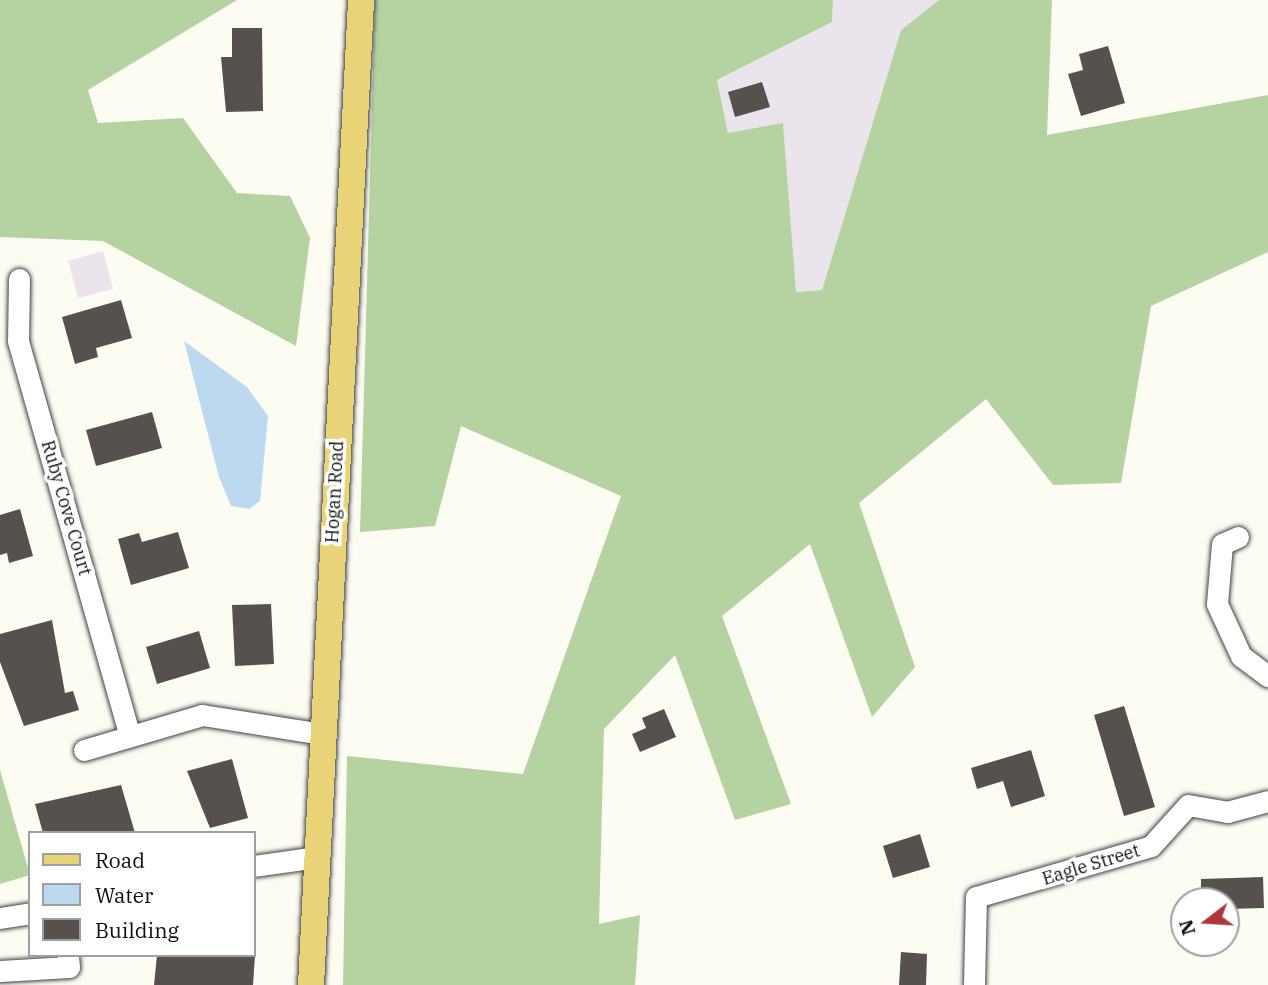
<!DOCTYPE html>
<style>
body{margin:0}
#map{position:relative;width:1268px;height:985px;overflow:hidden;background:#fdfcf2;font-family:"IBM Plex Serif",serif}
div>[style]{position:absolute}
.industrial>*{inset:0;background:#ece4ec}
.forest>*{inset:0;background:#b4d3a0}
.water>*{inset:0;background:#bcd9ef}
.building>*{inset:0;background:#56514c}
.roads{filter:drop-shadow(0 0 2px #424242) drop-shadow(0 0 2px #424242)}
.minor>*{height:21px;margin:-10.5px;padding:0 10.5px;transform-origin:10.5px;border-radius:10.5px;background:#fff}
.major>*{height:26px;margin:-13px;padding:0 13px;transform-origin:13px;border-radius:13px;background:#e8d377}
span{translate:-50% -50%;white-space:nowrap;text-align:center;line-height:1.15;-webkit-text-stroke:7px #fff;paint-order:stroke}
.street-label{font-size:18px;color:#0f0f0f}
.legend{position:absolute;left:28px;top:831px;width:228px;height:126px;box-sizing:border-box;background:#fff;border:2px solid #9f9f9f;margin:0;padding:9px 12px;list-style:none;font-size:21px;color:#0f0f0f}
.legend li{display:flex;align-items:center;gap:14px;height:35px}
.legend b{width:35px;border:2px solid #9f9f9f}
.north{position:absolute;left:1170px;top:887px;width:70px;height:70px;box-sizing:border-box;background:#fff;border:2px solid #9f9f9f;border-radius:50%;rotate:253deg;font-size:19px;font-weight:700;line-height:28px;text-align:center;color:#0f0f0f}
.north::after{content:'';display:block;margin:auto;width:24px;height:32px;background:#ae3837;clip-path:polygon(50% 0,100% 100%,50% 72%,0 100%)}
</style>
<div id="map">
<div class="industrial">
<div style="clip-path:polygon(833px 0,939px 0,901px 30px,822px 290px,795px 292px,783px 124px,728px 133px,717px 80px,832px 22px)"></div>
<div style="clip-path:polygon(103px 251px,113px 289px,78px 298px,68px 261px)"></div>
</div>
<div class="forest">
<div style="clip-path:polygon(0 0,237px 0,88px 90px,98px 123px,183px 118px,237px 193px,290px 196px,310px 238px,296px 346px,103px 241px,0 237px)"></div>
<div style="clip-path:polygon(375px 0,833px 0,832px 22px,717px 80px,728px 133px,783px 123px,796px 292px,822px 290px,901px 30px,939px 0,1052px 0,1047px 135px,1268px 95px,1268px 252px,1151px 306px,1121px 483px,1053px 485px,986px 399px,859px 503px,915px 667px,872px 717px,810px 544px,722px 616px,791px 804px,735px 820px,675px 655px,604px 729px,599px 924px,640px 915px,635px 985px,343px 985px,347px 756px,523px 774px,621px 496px,461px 426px,435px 526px,360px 532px)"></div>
<div style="clip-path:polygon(0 770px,30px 875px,0 884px)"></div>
</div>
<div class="water">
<div style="clip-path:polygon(184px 341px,247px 387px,268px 416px,260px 501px,249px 509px,231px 506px,219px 477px)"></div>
</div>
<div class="building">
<div style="clip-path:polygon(232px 28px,262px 28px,263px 111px,226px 112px,221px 57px,232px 57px)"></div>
<div style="clip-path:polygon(1108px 46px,1125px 103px,1081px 116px,1068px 74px,1083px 70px,1079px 54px)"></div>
<div style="clip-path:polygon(762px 82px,770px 107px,735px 117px,728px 92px)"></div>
<div style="clip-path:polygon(121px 300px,132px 338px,96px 348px,98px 357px,75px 364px,62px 317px)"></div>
<div style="clip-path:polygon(152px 412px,162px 448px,96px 466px,86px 430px)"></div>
<div style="clip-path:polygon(20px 509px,33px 556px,9px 563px,7px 553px,0 555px,0 515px)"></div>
<div style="clip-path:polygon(178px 532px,189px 568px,131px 585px,118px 539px,139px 533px,142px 542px)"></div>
<div style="clip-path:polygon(271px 604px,274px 664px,235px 666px,232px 605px)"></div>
<div style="clip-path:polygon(52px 620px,65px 693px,73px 691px,79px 710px,24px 726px,0 662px,0 634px)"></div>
<div style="clip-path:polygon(199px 631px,210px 668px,157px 684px,146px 647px)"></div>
<div style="clip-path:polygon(1124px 706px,1155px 807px,1124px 816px,1094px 715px)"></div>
<div style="clip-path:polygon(664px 709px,676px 737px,640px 752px,632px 734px,646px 728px,642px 718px)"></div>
<div style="clip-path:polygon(1031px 750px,1045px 796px,1011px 807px,1003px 781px,977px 789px,971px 768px)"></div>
<div style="clip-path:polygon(232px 759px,248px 818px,210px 828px,187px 771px)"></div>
<div style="clip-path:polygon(121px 785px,135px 833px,43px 833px,35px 804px)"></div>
<div style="clip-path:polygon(920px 834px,930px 867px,893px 878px,883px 846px)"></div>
<div style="clip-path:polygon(1263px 877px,1264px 908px,1226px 909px,1226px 901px,1201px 901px,1201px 879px)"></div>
<div style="clip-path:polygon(901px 952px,927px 954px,926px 985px,899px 985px)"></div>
<div style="clip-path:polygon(157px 955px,255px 955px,253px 985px,154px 985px)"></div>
</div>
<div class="roads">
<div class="minor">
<div style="left:19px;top:279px;width:62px;rotate:90.9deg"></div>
<div style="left:18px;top:341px;width:411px;rotate:74.2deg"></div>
<div style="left:1238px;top:537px;width:17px;rotate:156deg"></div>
<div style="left:1222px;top:544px;width:60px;rotate:94.8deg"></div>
<div style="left:1217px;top:604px;width:57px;rotate:65.2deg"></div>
<div style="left:1241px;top:656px;width:34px;rotate:37deg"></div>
<div style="left:84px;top:750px;width:123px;rotate:-16.5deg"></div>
<div style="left:202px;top:715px;width:121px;rotate:9deg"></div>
<div style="left:254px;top:866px;width:64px;rotate:-8.1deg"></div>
<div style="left:0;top:918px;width:30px;rotate:-9deg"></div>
<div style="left:0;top:971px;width:69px;rotate:-3.3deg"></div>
<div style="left:69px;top:967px;width:12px;rotate:-95deg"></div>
<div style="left:974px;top:985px;width:88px;rotate:-88.7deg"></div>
<div style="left:976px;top:897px;width:182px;rotate:-16.2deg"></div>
<div style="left:1151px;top:846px;width:55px;rotate:-47.9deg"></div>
<div style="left:1188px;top:805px;width:40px;rotate:10deg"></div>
<div style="left:1227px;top:812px;width:42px;rotate:-15deg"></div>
</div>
<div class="major">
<div style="left:311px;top:985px;width:986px;rotate:-87.09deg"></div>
</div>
</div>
<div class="street-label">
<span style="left:335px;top:492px;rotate:-87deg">Hogan Road</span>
<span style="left:66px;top:508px;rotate:74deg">Ruby Cove Court</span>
<span style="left:1091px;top:865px;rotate:-17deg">Eagle Street</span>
</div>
<ul class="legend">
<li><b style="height:9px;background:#e8d377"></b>Road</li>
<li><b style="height:19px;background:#bcd9ef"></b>Water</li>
<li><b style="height:19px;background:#56514c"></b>Building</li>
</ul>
<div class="north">N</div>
</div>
